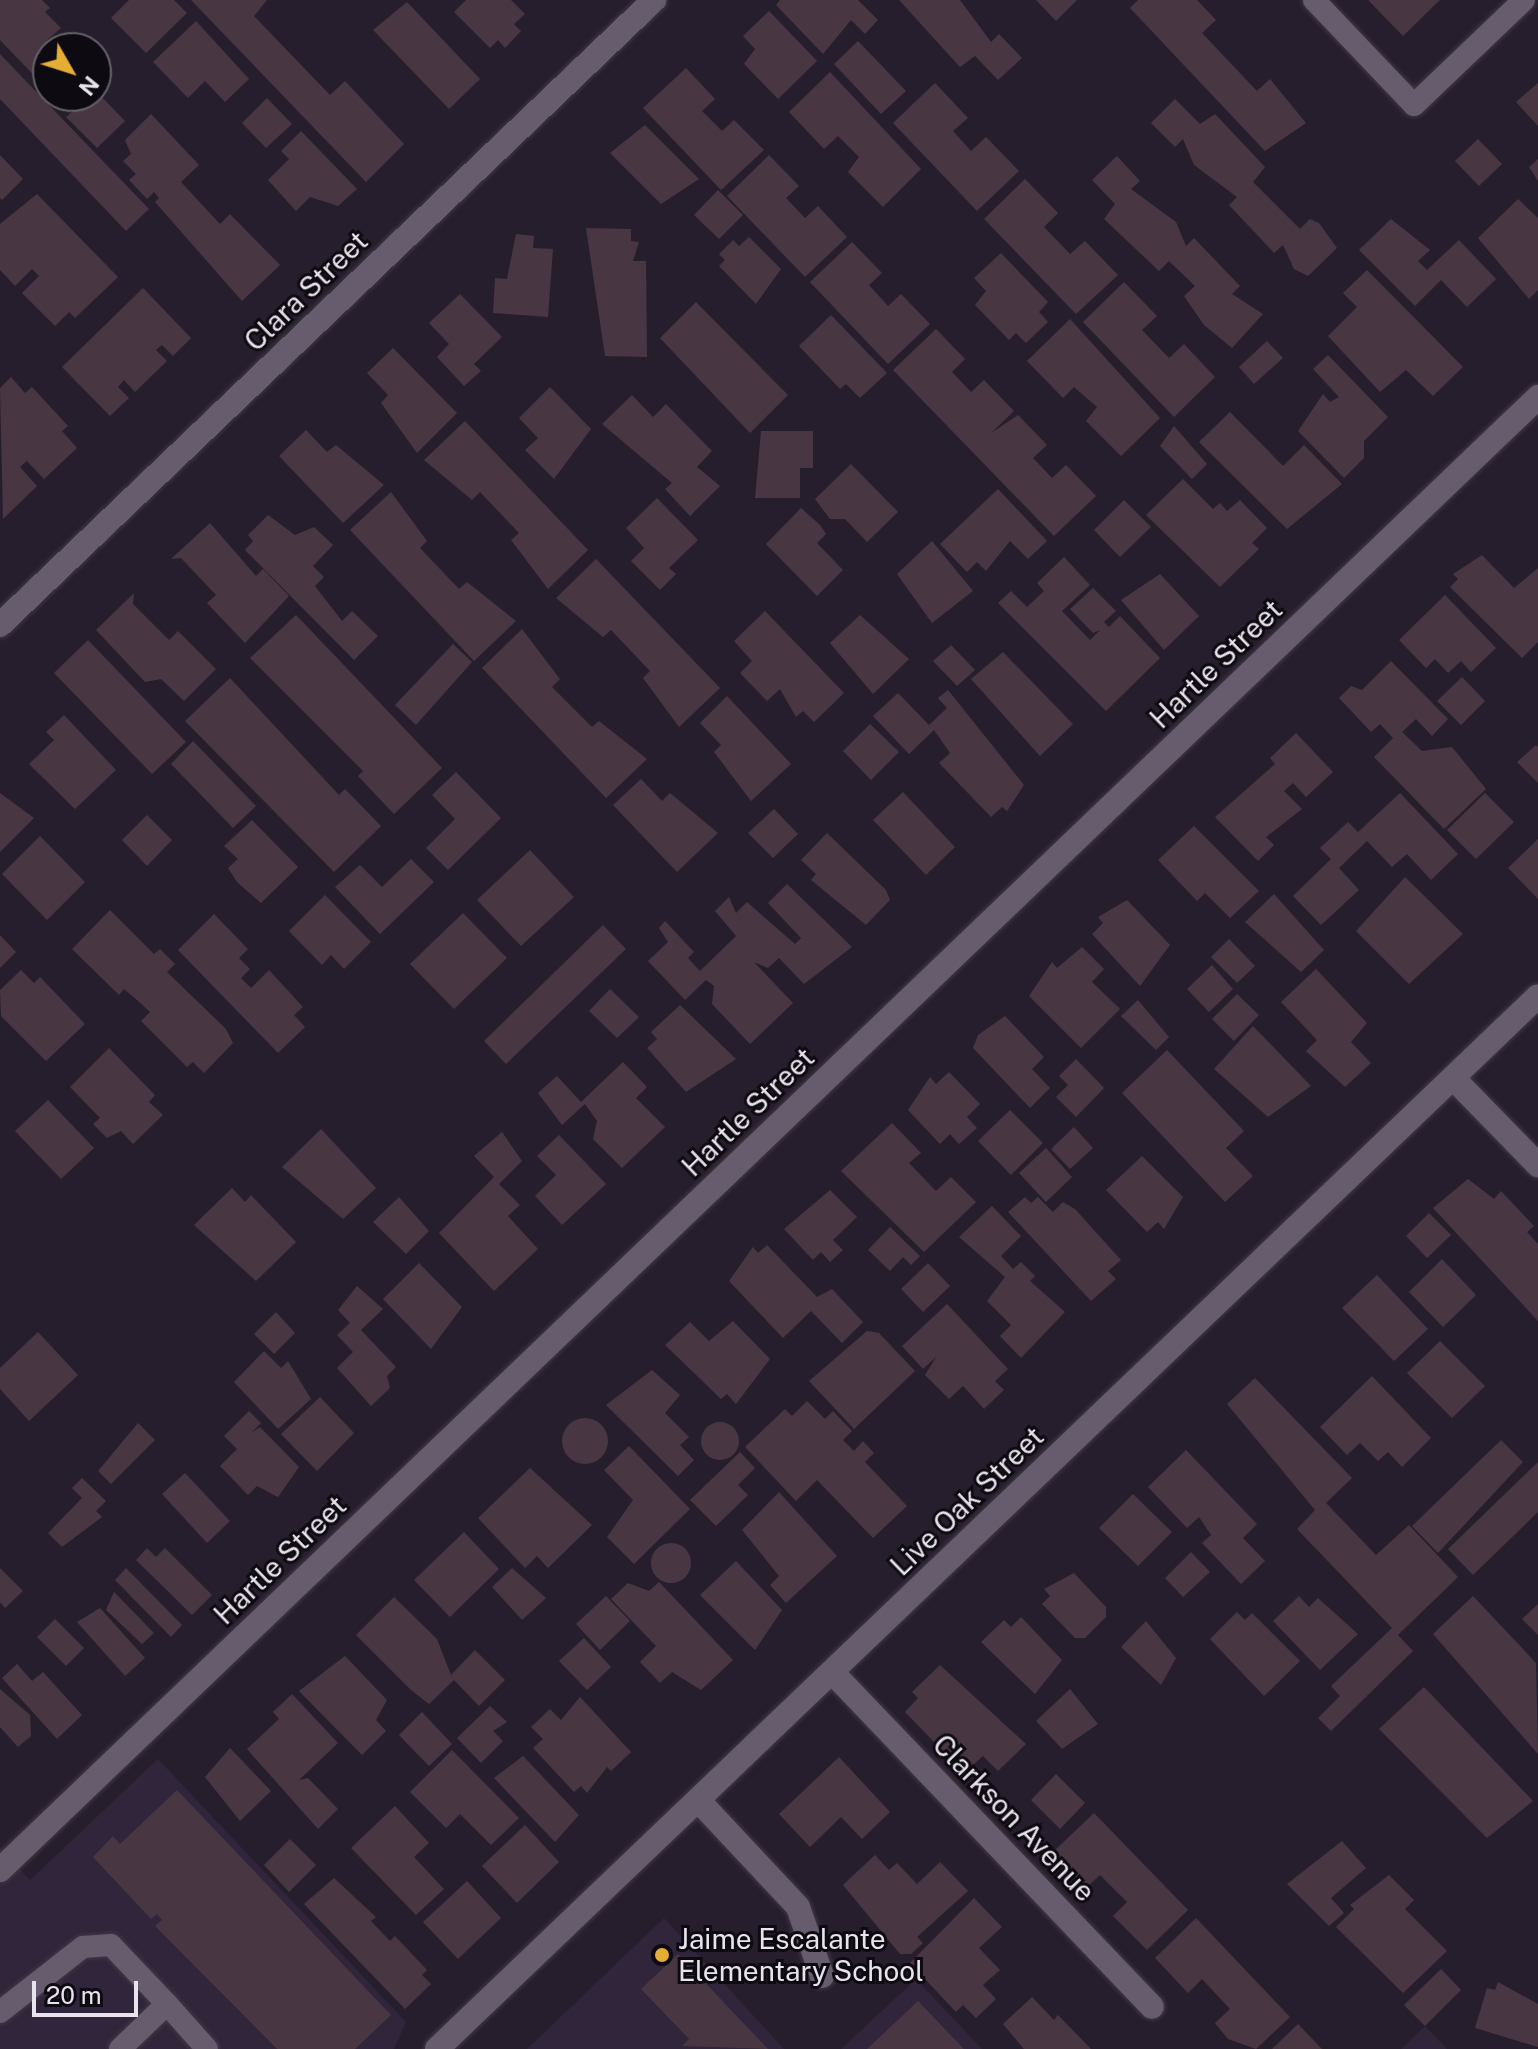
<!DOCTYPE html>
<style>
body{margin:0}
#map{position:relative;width:1538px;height:2049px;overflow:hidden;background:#271e2d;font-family:"Public Sans",sans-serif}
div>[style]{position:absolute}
.built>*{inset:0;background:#30253a}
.building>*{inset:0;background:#483743}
.round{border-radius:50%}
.roads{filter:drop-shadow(0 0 2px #403845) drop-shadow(0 0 2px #403845)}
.service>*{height:22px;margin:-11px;padding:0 11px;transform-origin:11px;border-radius:11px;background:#665c6e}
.minor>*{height:24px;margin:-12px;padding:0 12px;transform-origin:12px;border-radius:12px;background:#665c6e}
.tertiary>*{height:24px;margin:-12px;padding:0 12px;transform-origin:12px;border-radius:12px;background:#665c6e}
.dots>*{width:22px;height:22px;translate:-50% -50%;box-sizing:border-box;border:4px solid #0e0a11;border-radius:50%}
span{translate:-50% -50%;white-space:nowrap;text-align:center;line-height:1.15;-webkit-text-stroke:6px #0e0a11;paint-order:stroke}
.street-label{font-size:28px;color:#e8e3ed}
.poi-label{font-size:28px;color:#e8e3ed}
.left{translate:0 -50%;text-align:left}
.north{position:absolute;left:32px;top:32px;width:80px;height:80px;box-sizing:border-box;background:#0e0a11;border:2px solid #656169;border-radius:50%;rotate:129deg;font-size:22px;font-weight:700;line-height:32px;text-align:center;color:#e8e3ed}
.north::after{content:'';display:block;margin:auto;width:28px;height:36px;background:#e4ae35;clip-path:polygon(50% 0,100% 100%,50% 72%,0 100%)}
.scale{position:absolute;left:32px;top:1981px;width:106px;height:36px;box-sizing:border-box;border:4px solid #e8e3ed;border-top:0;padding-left:10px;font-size:24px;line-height:28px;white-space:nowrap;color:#e8e3ed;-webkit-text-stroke:6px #0e0a11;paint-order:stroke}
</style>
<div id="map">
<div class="built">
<div style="clip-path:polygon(158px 1759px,406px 2022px,394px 2049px,0 2049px,0 1848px,30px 1880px)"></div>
<div style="clip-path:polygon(664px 1918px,784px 2049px,527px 2049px)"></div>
<div style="clip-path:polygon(916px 1979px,982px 2049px,841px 2049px)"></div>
<div style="clip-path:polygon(1425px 2026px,1447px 2049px,1401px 2049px)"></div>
</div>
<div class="building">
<div style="clip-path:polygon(0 0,42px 0,50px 8px,45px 12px,61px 28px,46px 41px,53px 48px,48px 90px,0 40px)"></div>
<div style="clip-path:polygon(129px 0,174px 0,187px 13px,146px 53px,111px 18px)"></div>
<div style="clip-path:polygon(191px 0,267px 0,254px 16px,330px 95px,345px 81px,404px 144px,366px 182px)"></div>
<div style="clip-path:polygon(466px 0,511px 0,525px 14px,514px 24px,521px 31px,505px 48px,498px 40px,490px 48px,454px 12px)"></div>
<div style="clip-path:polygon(780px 0,858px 0,878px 20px,865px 34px,851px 20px,823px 54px,776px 5px)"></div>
<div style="clip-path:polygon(899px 0,960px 0,991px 42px,999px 34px,1022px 58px,998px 80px,975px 56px,960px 67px)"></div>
<div style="clip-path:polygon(1036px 0,1077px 0,1056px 21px)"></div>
<div style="clip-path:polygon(1138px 0,1197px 0,1216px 20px,1202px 33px,1257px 91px,1270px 79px,1306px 123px,1265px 151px,1130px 8px)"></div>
<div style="clip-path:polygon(1368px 0,1440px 0,1403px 36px)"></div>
<div style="clip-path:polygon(407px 2px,480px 79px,449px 109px,373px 30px)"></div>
<div style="clip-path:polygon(769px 11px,817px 61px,778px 99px,744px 64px,755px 49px,743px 36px)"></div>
<div style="clip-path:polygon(196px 21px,249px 79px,225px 102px,205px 81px,188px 98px,153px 62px)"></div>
<div style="clip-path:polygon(858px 41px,906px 91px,881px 114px,834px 64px)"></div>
<div style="clip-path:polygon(0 54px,149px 209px,126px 231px,0 99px)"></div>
<div style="clip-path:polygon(686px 68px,715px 99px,702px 111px,722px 131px,734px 120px,764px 150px,721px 190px,643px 108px)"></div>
<div style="clip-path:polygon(830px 72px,921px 169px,883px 207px,848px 172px,859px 157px,838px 136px,824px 149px,789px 112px)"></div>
<div style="clip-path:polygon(935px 83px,968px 118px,953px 131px,971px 151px,986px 137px,1019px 171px,977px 211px,893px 123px)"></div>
<div style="clip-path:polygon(1538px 83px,1538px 126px,1516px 102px)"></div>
<div style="clip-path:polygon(96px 91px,125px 121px,97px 148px,66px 117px)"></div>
<div style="clip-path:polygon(54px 96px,78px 96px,65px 108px)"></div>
<div style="clip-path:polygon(267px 98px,292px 124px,266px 148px,242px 123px)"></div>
<div style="clip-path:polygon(1175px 99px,1200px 124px,1215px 114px,1265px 167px,1253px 182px,1300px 229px,1310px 219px,1319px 223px,1337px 248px,1308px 276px,1294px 269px,1283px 245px,1274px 253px,1229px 205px,1237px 197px,1194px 165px,1183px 139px,1175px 147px,1151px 123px)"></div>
<div style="clip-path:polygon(151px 114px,199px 165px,181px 182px,220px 224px,230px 214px,280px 265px,242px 301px,155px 202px,159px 198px,154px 192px,147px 199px,129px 180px,136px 174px,123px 161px,131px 154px,125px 140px)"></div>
<div style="clip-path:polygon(645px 125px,699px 179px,661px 204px,610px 153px)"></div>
<div style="clip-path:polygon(301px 131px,357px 189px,338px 206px,310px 197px,296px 211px,268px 180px,289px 159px,281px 151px)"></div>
<div style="clip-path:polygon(1478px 139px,1502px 164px,1479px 186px,1455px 161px)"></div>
<div style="clip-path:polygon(0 155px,23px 179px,2px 200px,0 198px)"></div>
<div style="clip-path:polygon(769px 155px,799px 186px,786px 198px,805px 218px,818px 206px,847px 237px,805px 277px,727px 196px)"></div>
<div style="clip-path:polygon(1117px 156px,1140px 181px,1131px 189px,1176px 222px,1186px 246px,1194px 238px,1240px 286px,1232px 294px,1263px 314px,1232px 348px,1204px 325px,1184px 296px,1195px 286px,1169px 261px,1159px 271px,1104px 219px,1115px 204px,1092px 180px)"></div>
<div style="clip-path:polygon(1538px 159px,1538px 181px,1529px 167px)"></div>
<div style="clip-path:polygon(1025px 179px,1058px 213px,1044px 227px,1070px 254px,1085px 241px,1118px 275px,1076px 314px,984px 219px)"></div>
<div style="clip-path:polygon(718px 190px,743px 215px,719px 239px,694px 215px)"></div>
<div style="clip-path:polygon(37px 194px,118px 277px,75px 318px,69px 312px,55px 326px,22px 293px,39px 276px,32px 269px,15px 286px,0 270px,0 224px)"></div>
<div style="clip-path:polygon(1518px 199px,1538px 218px,1538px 290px,1529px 299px,1478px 238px)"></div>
<div style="clip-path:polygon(1391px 219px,1430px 250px,1418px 261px,1427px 270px,1459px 240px,1496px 279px,1467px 307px,1441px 280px,1415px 306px,1359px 250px)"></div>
<div style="clip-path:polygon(586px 228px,631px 229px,631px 241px,639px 242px,633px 261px,646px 261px,647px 357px,605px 356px)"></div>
<div style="clip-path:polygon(516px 234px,534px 236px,533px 248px,553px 249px,548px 317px,493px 313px,495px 278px,507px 279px)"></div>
<div style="clip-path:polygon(749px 237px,781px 269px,756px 304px,719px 266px,725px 260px,719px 254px,733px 240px,739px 246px)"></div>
<div style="clip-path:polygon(852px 242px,882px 273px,869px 285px,888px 306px,901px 294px,930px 324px,888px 364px,810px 282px)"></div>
<div style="clip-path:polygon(1001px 253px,1048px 302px,1039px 312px,1048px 322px,1026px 343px,1016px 333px,1009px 340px,975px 305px,986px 291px,974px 278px)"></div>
<div style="clip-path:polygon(1367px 270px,1463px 367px,1433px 396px,1406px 370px,1380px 392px,1328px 336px,1357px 307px,1343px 293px)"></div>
<div style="clip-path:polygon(1124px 282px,1157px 316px,1142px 330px,1169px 358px,1184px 344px,1215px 377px,1174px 417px,1083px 322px)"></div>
<div style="clip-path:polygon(143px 288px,191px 338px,173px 356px,162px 345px,156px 350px,167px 361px,135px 392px,124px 380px,118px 387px,129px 398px,110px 416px,62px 367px)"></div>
<div style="clip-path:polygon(460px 294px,502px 337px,474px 364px,481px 371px,464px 386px,437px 357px,449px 344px,429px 323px)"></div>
<div style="clip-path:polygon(696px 302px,788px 395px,750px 433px,660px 338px)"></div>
<div style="clip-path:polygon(831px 315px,887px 373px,860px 398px,846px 384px,840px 389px,799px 346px)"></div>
<div style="clip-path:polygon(1070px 319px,1160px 418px,1121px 456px,1086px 421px,1097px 407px,1074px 387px,1063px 398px,1027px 361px)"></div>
<div style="clip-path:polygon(936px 329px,965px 359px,952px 372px,971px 392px,984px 380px,1014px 411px,991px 433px,1018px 415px,1047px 445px,1033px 458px,1052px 478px,1066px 465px,1096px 496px,1054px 536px,893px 370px)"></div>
<div style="clip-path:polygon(1267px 341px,1283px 358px,1254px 384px,1239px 367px)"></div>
<div style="clip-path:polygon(393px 348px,457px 413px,417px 453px,381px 403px,388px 395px,367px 373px)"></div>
<div style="clip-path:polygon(1328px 355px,1388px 417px,1364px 441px,1364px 458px,1344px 478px,1298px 431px,1323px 394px,1330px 402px,1339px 397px,1313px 369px)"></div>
<div style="clip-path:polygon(11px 377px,25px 393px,32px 387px,68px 426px,62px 431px,77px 448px,44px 479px,27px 461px,20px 467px,37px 486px,3px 519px,0 388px)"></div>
<div style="clip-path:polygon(550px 387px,591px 429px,554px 479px,525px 450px,538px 438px,519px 418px)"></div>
<div style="clip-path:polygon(632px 395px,653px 417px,666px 404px,712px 451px,697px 467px,720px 486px,690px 516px,665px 489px,672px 483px,602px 424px)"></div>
<div style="clip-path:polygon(1230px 412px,1283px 466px,1304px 445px,1342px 484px,1287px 529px,1199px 442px)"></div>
<div style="clip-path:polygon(465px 421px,588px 550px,548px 589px,511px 540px,519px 533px,480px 492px,472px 500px,424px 460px)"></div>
<div style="clip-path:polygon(1174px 426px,1207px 464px,1192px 479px,1160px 446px)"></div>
<div style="clip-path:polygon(306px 430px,327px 452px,336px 445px,384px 485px,343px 523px,279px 456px)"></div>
<div style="clip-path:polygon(761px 431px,813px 431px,813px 468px,800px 468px,800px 498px,755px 498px)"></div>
<div style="clip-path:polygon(851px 464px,898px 512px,867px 542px,845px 519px,830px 519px,815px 499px)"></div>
<div style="clip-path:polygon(1183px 479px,1213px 509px,1220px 503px,1227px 511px,1240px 500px,1267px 528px,1252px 543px,1259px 549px,1220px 587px,1146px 515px)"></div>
<div style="clip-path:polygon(998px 489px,1047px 541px,1028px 559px,1010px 541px,986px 571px,977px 562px,967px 572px,940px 544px)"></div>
<div style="clip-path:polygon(391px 492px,427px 541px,420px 548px,459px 589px,467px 582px,516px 621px,474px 661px,350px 530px)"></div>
<div style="clip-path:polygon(657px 498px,698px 540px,669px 568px,676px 574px,660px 590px,631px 561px,644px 548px,626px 528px)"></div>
<div style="clip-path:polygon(1124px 500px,1151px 527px,1120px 557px,1094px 530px)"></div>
<div style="clip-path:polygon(801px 508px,820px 525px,826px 534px,817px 543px,843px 570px,817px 596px,766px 544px)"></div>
<div style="clip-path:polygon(268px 515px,295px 535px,314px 527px,333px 545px,313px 566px,324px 577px,315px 586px,342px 621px,352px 611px,378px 636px,354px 660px,245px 550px,253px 541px,248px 535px)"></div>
<div style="clip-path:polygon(210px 523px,256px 576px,263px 569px,289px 596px,245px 643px,207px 603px,216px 595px,181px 558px,171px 559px)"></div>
<div style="clip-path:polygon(932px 541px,973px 591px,932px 623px,897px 574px)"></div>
<div style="clip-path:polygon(1482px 555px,1514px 588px,1538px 568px,1538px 642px,1522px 658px,1450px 587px,1458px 579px,1453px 574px)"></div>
<div style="clip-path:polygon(1064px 557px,1090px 585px,1062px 611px,1090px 640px,1100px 630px,1093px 633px,1070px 609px,1093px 588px,1116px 611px,1104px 622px,1109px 627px,1120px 616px,1160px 658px,1106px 711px,998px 603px,1011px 591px,1027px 607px,1044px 591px,1037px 583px)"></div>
<div style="clip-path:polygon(596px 559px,720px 688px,679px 727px,643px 678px,650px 671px,611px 630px,603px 637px,556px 598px)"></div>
<div style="clip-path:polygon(1160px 574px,1199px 616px,1164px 650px,1121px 600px)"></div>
<div style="clip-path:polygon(134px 593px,133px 604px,169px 640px,178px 631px,216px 669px,184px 701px,161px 679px,145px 682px,96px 630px)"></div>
<div style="clip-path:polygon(1445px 595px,1496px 648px,1471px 672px,1461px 661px,1448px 673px,1435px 659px,1426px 668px,1399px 640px)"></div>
<div style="clip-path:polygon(765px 611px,844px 693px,814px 722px,803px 711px,796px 717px,780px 689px,767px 701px,740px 673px,752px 661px,734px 641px)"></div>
<div style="clip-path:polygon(296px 615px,442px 768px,394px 814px,358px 776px,363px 771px,250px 658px)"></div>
<div style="clip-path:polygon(860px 615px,909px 659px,873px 694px,830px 643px)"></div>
<div style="clip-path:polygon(522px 629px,560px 679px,552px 687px,592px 727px,599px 721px,647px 759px,606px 798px,482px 668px)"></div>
<div style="clip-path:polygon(88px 640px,186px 742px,152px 774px,54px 673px)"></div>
<div style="clip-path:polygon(453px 644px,472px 662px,416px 725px,395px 705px)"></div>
<div style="clip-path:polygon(951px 645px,975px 670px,957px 686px,933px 661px)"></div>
<div style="clip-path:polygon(1003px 652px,1073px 724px,1040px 756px,971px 679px)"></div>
<div style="clip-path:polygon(1391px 661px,1448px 719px,1432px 736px,1416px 719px,1402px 732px,1422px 751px,1452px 747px,1486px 789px,1444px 829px,1374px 757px,1393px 738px,1380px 724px,1371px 732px,1339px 698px,1351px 686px,1362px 690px)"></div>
<div style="clip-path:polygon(1462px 677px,1485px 701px,1461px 725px,1437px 701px)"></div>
<div style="clip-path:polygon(230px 678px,339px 795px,345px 789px,381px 826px,334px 872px,185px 721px)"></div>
<div style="clip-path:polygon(948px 690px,1024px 785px,1007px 811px,1002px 807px,991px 817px,939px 763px,950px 753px,934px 730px,909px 754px,873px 716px,898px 693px,929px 725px,947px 708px,938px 698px)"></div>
<div style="clip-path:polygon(727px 696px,791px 764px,751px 801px,714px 752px,721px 745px,700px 723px)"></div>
<div style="clip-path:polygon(64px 715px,116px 770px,75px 809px,29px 764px,54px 740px,46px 732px)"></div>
<div style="clip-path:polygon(870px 724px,899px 752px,871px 780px,843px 751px)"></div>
<div style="clip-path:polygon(1296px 733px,1333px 772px,1306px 797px,1293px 783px,1284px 791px,1302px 809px,1266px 837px,1274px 845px,1258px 861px,1215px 817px,1275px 764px,1270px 758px)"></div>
<div style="clip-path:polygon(193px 741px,256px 806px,233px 828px,171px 764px)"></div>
<div style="clip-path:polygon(1536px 745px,1538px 747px,1538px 783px,1517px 762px)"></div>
<div style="clip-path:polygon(456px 772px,501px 818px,448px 870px,426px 848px,455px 819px,432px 795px)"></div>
<div style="clip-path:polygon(641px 779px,662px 801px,670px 793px,718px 833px,677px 872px,613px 805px)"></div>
<div style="clip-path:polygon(903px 792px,955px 847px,926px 875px,873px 820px)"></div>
<div style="clip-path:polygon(0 793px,34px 818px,0 852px)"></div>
<div style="clip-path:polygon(1400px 793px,1458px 854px,1431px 880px,1407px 854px,1392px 867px,1367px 841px,1339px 868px,1359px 890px,1321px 925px,1293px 896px,1331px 859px,1320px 848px,1348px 822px,1358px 832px)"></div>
<div style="clip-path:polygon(1485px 793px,1514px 822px,1476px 859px,1447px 830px)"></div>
<div style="clip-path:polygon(774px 809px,798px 834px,773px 858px,748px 833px)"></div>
<div style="clip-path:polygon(147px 815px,172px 840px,147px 866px,122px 840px)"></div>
<div style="clip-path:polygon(252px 820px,298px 867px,261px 903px,237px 882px,228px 868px,238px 859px,224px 846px)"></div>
<div style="clip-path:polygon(1194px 826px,1259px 891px,1230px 918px,1205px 893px,1197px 901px,1158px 860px)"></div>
<div style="clip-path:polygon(827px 833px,886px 890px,890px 900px,866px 925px,811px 880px,816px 874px,801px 860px)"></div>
<div style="clip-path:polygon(40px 836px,85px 882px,47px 920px,2px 874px)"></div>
<div style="clip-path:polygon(1538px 839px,1538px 899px,1508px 868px)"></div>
<div style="clip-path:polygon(530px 850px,574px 897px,521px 946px,477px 900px)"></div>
<div style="clip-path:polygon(411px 859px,434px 882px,380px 934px,335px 887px,360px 865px,382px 887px)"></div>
<div style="clip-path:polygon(1405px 877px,1463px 934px,1409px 984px,1356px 931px)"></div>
<div style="clip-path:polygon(787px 884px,852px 947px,804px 984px,779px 958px,768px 968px,754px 962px,793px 1003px,750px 1044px,712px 1004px,714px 986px,706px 980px,685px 1000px,648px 961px,668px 942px,659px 928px,665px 921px,694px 952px,688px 958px,700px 971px,736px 936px,715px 911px,729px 897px,736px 913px,747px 902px,795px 944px,801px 938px,768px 903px)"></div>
<div style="clip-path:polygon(1274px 894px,1324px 950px,1301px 972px,1245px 922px)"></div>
<div style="clip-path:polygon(325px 895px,371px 942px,344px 969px,331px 955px,322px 965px,289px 931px)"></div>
<div style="clip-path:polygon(1127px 900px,1170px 945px,1140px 986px,1092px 934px,1103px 923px,1098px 917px)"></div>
<div style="clip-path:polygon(110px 910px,154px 954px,160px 949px,175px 964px,167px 972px,226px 1029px,233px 1043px,204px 1073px,193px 1062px,187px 1067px,141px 1021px,150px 1012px,137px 1000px,124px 989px,119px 995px,72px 949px)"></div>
<div style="clip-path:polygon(463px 913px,507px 958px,454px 1009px,410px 964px)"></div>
<div style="clip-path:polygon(214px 914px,248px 949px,239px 958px,250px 969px,241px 978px,251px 988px,269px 970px,303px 1007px,294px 1015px,305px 1027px,278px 1053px,178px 950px)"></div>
<div style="clip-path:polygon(603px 925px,626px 949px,506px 1064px,484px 1041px)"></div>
<div style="clip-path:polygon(0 935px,16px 952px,0 968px)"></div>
<div style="clip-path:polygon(1229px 939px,1255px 966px,1237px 983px,1211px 957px)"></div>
<div style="clip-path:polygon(1082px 947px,1104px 969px,1092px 982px,1120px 1009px,1081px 1048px,1029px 996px,1052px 962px,1057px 968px)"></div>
<div style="clip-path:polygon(1212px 965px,1233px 989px,1209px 1012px,1187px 989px)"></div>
<div style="clip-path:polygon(1316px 969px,1367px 1023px,1351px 1042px,1371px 1063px,1345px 1087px,1306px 1051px,1317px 1040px,1281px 1002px)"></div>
<div style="clip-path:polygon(21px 970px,34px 983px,40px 977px,85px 1024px,46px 1061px,1px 1016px,0 990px)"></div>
<div style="clip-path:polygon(610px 989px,639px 1017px,617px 1038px,589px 1011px)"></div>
<div style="clip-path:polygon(1237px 994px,1259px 1015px,1234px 1041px,1212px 1019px)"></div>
<div style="clip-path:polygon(1138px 1000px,1169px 1037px,1156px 1050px,1121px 1016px)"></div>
<div style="clip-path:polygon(680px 1005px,736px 1059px,686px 1092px,647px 1048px,657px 1039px,651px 1032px)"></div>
<div style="clip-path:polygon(1005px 1016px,1044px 1057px,1032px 1069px,1050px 1088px,1030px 1108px,973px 1048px,978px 1035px)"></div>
<div style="clip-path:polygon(1253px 1026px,1311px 1086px,1268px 1117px,1214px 1069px)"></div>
<div style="clip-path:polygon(109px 1048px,155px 1095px,149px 1102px,163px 1115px,133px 1144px,121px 1131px,107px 1138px,93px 1124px,100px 1118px,70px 1087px)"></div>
<div style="clip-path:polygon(1167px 1050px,1244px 1131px,1226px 1148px,1253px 1176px,1225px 1202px,1122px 1093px)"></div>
<div style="clip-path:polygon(1076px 1059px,1104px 1088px,1076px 1117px,1056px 1097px,1068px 1085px,1059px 1076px)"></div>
<div style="clip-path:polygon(623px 1062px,647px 1087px,636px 1098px,665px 1127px,622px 1168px,593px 1139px,597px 1121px,585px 1104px,562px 1125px,538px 1093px,557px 1076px,581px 1102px)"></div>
<div style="clip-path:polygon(949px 1072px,980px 1104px,967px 1117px,977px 1128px,959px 1144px,950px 1134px,940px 1144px,908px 1110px,930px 1077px,936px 1084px)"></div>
<div style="clip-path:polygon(48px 1100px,94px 1148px,61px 1179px,15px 1131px)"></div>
<div style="clip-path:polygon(1010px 1110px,1043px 1143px,1011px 1175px,978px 1141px)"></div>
<div style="clip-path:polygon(892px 1123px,921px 1153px,909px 1163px,936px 1191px,951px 1177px,976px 1202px,924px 1252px,841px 1171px)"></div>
<div style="clip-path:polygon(1074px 1127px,1093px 1148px,1070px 1169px,1051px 1149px)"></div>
<div style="clip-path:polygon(321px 1129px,376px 1188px,343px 1219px,282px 1167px)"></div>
<div style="clip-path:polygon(502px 1132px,522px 1161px,499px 1184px,520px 1205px,508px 1216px,538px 1249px,494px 1291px,439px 1233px,494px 1177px,474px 1156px)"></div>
<div style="clip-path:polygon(559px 1135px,606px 1184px,562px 1225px,535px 1196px,556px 1175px,537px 1156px)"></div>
<div style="clip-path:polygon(1046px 1148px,1072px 1177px,1046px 1202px,1019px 1173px)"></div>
<div style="clip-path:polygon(1142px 1156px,1183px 1197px,1164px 1229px,1158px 1222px,1147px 1232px,1106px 1190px)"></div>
<div style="clip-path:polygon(1468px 1179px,1494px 1199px,1501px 1191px,1534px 1226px,1527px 1232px,1538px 1244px,1538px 1321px,1433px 1208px)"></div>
<div style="clip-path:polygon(232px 1188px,245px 1202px,251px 1195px,296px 1242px,256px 1281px,194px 1225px)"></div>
<div style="clip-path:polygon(830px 1190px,857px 1217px,833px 1240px,843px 1250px,830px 1262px,821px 1252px,813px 1260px,784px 1229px)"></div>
<div style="clip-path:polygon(399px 1197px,429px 1231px,406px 1254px,373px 1222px)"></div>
<div style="clip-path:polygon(1025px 1197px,1031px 1203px,1038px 1197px,1053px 1212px,1063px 1202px,1075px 1209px,1121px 1260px,1108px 1271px,1116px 1279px,1091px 1301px,1008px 1212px)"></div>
<div style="clip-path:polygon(992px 1206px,1021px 1236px,1001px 1256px,1013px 1269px,1021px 1262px,1035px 1276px,1030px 1281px,1065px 1312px,1021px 1358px,1000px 1336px,1011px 1325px,987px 1301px,1005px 1277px,959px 1237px)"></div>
<div style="clip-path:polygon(1429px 1213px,1451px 1235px,1427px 1258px,1406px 1236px)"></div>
<div style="clip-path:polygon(890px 1227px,920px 1256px,911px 1265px,903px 1257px,890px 1271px,868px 1250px)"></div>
<div style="clip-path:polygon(767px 1245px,817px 1297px,832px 1289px,863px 1322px,842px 1343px,811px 1311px,783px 1338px,729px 1281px,753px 1247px,758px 1253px)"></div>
<div style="clip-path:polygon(1442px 1259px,1476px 1295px,1443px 1327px,1409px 1292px)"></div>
<div style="clip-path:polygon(419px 1263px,462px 1307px,431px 1349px,383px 1299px)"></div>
<div style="clip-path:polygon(928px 1263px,950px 1286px,923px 1312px,901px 1289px)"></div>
<div style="clip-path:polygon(1377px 1275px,1428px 1329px,1394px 1361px,1342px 1308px)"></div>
<div style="clip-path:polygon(357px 1286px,383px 1309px,361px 1330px,396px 1367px,387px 1376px,390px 1388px,371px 1406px,337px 1368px,353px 1352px,337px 1335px,350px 1323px,338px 1310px)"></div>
<div style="clip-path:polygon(947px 1304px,1008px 1369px,995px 1381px,1004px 1390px,984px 1409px,963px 1386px,949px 1399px,925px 1375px,936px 1357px,923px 1369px,902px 1346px)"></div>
<div style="clip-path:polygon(276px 1312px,295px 1333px,274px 1354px,254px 1334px)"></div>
<div style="clip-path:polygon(733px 1321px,770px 1359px,736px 1404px,727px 1394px,721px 1399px,665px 1345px,690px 1322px,709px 1341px)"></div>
<div style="clip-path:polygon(867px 1331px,879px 1333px,915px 1371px,854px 1429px,809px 1381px)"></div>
<div style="clip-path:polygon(38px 1332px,78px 1375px,29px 1421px,0 1389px,0 1368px)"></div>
<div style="clip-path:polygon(1440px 1341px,1485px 1386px,1452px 1418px,1407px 1373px)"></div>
<div style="clip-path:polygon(264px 1351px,281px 1368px,288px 1361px,311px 1399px,278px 1429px,234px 1382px)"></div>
<div style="clip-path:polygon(652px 1370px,680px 1395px,665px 1413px,689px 1437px,680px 1445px,694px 1460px,678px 1476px,606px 1405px)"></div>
<div style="clip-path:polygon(1372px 1376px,1431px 1438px,1402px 1467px,1388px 1452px,1378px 1461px,1360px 1443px,1347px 1455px,1320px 1427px)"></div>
<div style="clip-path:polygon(1255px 1378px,1352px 1478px,1326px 1503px,1376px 1555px,1409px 1525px,1458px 1577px,1398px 1635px,1413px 1651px,1331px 1731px,1318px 1718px,1340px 1696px,1331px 1686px,1392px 1628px,1297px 1529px,1315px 1510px,1227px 1404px)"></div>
<div style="clip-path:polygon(320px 1397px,354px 1433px,317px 1471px,281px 1434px)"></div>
<div style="clip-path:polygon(807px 1401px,825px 1419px,833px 1411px,852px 1431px,843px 1440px,854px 1451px,863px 1441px,874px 1453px,865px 1462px,907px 1506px,873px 1538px,817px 1480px,796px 1501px,745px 1447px,785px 1409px,792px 1416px)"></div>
<div style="clip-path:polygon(249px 1411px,261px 1423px,251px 1433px,260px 1427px,299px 1467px,278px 1497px,257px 1486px,248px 1495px,220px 1466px,237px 1449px,224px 1436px)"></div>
<div class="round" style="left:562px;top:1418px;width:46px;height:46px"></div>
<div class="round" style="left:701px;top:1422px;width:38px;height:38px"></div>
<div style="clip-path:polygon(138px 1423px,155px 1440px,111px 1484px,98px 1471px)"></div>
<div style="clip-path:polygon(1501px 1440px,1523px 1462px,1438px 1553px,1412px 1526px)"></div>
<div style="clip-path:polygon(629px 1446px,690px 1509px,634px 1564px,607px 1537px,633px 1500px,604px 1470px)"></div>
<div style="clip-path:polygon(1186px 1450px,1257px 1524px,1243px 1538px,1265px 1561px,1241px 1584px,1202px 1543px,1211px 1535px,1199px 1517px,1187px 1528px,1148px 1487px)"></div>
<div style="clip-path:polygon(740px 1452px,755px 1468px,738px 1485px,748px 1495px,716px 1526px,690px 1500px)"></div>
<div style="clip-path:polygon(1538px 1462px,1538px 1512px,1473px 1575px,1448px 1549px)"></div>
<div style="clip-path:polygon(530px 1468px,592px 1525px,548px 1568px,537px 1556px,525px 1568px,478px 1518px)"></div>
<div style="clip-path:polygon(185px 1473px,230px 1521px,207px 1543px,162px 1494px)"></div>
<div style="clip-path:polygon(82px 1478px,106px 1501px,96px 1511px,102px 1517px,62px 1547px,48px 1533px,82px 1498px,72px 1488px)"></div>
<div style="clip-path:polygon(779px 1492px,837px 1556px,786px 1603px,770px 1585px,779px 1576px,742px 1530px)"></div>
<div style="clip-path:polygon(1133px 1494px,1172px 1532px,1138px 1566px,1099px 1528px)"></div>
<div style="clip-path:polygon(464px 1532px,499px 1569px,450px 1617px,414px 1580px)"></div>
<div class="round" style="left:651px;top:1543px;width:40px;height:40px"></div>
<div style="clip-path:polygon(147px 1548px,156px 1557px,165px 1548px,212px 1595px,192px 1615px,136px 1560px)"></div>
<div style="clip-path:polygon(1191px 1552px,1210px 1572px,1183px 1597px,1165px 1578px)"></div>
<div style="clip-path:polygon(736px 1561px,782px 1610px,755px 1650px,700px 1595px)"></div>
<div style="clip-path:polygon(0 1568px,23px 1591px,5px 1608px,0 1602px)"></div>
<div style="clip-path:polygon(126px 1568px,182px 1625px,171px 1637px,115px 1580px)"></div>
<div style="clip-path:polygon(512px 1568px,546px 1598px,522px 1620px,492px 1587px)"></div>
<div style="clip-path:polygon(1074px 1573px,1106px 1607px,1106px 1617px,1085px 1638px,1075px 1638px,1042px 1604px,1050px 1596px,1044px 1589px)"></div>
<div style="clip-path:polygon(659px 1582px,733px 1660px,701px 1690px,672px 1672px,660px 1683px,640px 1662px,656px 1646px,611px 1599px,628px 1583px,649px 1591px)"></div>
<div style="clip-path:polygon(114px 1592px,154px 1633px,142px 1644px,106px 1610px)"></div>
<div style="clip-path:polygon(606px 1596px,630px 1621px,600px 1650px,576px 1624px)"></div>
<div style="clip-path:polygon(1299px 1596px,1309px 1607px,1318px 1598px,1358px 1634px,1320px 1670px,1273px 1621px)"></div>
<div style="clip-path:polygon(1473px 1596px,1536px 1663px,1538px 1754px,1433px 1634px)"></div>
<div style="clip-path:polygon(394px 1597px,437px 1639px,451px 1675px,475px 1650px,505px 1680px,479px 1706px,454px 1680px,429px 1704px,412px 1691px,356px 1635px)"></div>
<div style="clip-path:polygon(1538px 1604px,1538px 1635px,1522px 1619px)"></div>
<div style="clip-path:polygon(100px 1608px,145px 1658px,125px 1676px,77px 1622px)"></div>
<div style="clip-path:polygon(1237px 1612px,1245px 1620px,1252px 1613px,1300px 1661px,1264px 1696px,1210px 1639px)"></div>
<div style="clip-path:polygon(1021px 1617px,1062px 1660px,1035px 1694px,981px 1642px,1004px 1620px,1011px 1627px)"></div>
<div style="clip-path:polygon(55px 1619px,84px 1648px,66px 1666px,37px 1637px)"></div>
<div style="clip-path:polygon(1146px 1621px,1176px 1658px,1161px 1685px,1121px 1647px)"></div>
<div style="clip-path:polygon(584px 1638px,611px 1667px,587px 1690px,559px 1661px)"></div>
<div style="clip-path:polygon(345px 1656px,387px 1700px,376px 1720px,386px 1731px,362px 1755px,299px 1691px)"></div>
<div style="clip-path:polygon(17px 1664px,32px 1681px,43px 1672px,82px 1715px,57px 1739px,2px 1678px)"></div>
<div style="clip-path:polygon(940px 1665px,1026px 1744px,998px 1771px,983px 1756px,964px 1773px,905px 1712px,918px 1698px,912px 1692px)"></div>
<div style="clip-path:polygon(1424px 1687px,1533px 1801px,1487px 1838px,1379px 1729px)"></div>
<div style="clip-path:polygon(0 1689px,30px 1715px,31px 1736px,18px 1747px,0 1727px)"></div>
<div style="clip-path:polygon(1070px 1689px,1098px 1724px,1062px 1749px,1036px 1721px)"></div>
<div style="clip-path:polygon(292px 1694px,338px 1743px,299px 1780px,308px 1778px,338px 1809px,318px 1829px,247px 1749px,279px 1719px,273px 1712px)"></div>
<div style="clip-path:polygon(580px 1697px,631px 1752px,611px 1771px,607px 1767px,587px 1793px,581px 1786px,574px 1792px,533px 1748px,543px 1739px,531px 1727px,550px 1709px,561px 1720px)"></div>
<div style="clip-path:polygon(490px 1706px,507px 1722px,493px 1731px,503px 1741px,481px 1763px,457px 1738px)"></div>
<div style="clip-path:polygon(422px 1712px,452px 1744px,429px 1766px,399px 1735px)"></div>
<div style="clip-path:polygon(230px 1748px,271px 1791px,240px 1821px,205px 1777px)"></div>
<div style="clip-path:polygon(452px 1750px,519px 1818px,491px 1845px,460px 1814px,446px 1828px,410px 1792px)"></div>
<div style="clip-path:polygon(523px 1756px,579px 1815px,555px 1842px,494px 1778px)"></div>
<div style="clip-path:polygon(839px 1757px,890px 1812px,862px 1839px,841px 1817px,810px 1847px,779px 1814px)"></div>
<div style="clip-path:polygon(1056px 1774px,1085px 1803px,1060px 1829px,1031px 1800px)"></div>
<div style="clip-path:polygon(177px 1790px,391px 2015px,355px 2049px,277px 2049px,155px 1926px,162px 1920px,157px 1914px,151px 1919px,93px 1857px,113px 1836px,120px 1844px)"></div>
<div style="clip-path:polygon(395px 1806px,429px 1843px,414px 1857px,444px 1889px,416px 1915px,351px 1848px)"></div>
<div style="clip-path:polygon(1094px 1813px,1188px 1910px,1147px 1950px,1113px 1916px,1127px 1902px,1100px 1875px,1086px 1888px,1053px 1852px)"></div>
<div style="clip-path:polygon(525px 1825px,559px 1862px,517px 1903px,482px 1866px)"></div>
<div style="clip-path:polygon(290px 1839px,316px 1865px,289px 1892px,264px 1865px)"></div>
<div style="clip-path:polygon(1342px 1841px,1366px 1868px,1331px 1898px,1344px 1913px,1329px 1926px,1287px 1884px)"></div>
<div style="clip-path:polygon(875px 1855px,889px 1870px,897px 1863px,917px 1884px,940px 1862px,968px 1891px,917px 1937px,923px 1943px,911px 1954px,900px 1954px,843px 1885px)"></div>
<div style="clip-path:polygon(1389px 1875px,1414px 1900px,1405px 1909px,1447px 1951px,1403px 1993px,1336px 1927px,1354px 1909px,1350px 1905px)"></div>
<div style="clip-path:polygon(334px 1878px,376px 1917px,371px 1921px,390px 1941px,395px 1936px,427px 1970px,422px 1975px,431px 1984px,405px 2009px,304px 1904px)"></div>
<div style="clip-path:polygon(467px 1881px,501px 1918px,458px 1959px,423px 1922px)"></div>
<div style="clip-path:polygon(974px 1898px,1002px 1927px,979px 1948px,1000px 1970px,983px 1985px,996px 1999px,976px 2018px,963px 2005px,956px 2012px,910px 1963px)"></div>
<div style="clip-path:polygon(1196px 1918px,1290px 2017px,1256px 2049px,1228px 2039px,1215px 2023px,1230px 2009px,1202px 1979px,1188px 1993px,1155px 1958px)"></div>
<div style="clip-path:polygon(678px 1954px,768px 2049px,682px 2046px,689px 2039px,641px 1989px)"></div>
<div style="clip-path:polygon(1441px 1969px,1461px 1990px,1425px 2026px,1404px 2005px)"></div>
<div style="clip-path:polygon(1498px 1982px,1538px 2004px,1538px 2047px,1475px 2028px,1487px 1988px,1495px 1990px)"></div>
<div style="clip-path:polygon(1032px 1997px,1054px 2020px,1058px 2015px,1091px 2049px,1024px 2049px,1003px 2024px)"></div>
<div style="clip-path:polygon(918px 2001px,964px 2049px,867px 2049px)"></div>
<div style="clip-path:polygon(1298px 2024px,1322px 2049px,1272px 2049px)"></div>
</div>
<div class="roads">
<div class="service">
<div style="left:1314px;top:0;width:145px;rotate:46.4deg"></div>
<div style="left:1414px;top:105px;width:152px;rotate:-43.7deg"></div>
<div style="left:0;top:2012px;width:105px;rotate:-38.1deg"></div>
<div style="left:83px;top:1947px;width:28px;rotate:-4deg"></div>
<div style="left:111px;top:1945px;width:81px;rotate:46.5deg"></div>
<div style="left:120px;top:2049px;width:65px;rotate:-43.8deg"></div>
<div style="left:167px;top:2004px;width:60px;rotate:48.4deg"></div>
</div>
<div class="minor">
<div style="left:1453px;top:1078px;width:122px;rotate:45.7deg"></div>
<div style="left:832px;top:1672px;width:463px;rotate:46.3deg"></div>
<div style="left:698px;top:1800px;width:146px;rotate:46.9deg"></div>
<div style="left:798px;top:1907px;width:73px;rotate:70.8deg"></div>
<div style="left:0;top:1870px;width:2130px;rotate:-43.76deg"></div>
<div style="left:437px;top:2049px;width:1523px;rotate:-43.72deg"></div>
</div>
<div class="tertiary">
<div style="left:0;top:625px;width:905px;rotate:-43.7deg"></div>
</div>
</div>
<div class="dots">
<div style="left:662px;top:1955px;background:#e4ae35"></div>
</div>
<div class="street-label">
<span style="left:306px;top:291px;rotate:-44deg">Clara Street</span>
<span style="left:1216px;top:664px;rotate:-44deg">Hartle Street</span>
<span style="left:748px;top:1112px;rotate:-44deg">Hartle Street</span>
<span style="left:967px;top:1501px;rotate:-44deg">Live Oak Street</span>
<span style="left:280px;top:1560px;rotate:-44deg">Hartle Street</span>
<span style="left:1014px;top:1818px;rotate:46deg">Clarkson Avenue</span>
</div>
<div class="poi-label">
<span class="left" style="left:678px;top:1955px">Jaime Escalante<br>Elementary School</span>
</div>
<div class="north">N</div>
<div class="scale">20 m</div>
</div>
